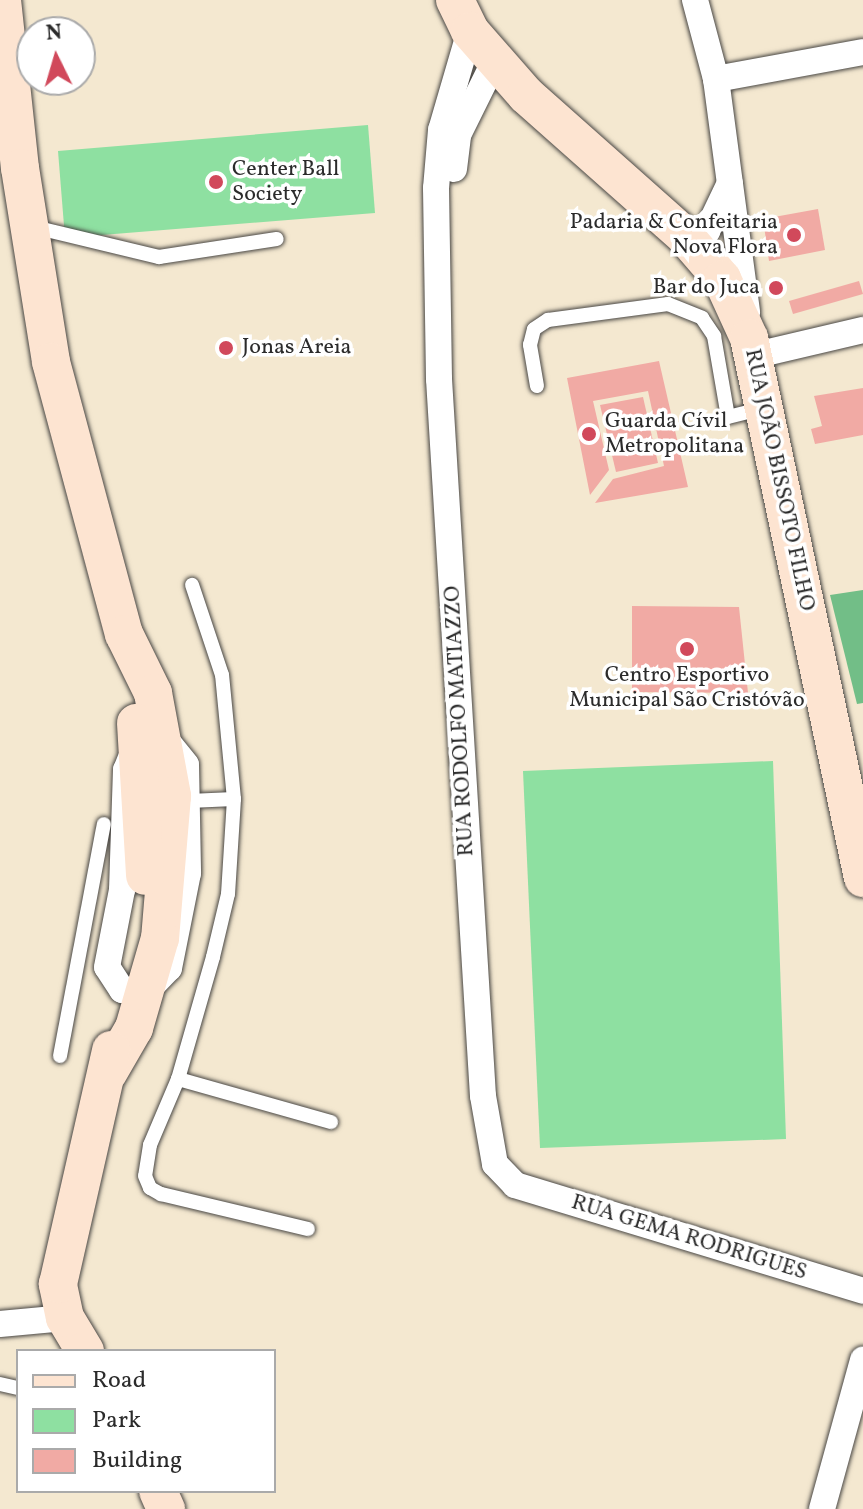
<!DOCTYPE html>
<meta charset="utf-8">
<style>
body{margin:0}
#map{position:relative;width:863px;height:1509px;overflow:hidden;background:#f4e8d0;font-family:Vollkorn,serif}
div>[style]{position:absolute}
.green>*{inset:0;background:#8ee0a1}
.forest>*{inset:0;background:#72be87}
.building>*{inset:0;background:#f1aaa4}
.roads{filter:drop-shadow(0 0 2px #494744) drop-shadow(0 0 2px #494744)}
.lane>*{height:14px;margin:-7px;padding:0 7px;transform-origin:7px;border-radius:7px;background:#fff}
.street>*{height:26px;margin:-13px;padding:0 13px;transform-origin:13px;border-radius:13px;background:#fff}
.secondary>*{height:38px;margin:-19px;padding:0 19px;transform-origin:19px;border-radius:19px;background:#fde4d1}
.dots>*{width:22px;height:22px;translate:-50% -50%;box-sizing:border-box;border:4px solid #fff;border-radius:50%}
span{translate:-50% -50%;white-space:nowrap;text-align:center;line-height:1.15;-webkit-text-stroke:7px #fff;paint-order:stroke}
.poi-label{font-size:22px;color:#2b2b2b}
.left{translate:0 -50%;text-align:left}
.right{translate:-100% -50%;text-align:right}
.street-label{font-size:22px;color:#2b2b2b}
.legend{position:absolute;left:16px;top:1349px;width:260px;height:144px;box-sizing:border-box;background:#fff;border:2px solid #aaa;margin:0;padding:10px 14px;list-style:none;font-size:24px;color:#2b2b2b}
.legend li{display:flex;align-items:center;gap:16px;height:40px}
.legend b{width:40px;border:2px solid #aaa}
.north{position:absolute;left:16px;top:16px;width:80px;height:80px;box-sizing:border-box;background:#fff;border:2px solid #aaa;border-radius:50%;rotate:355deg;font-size:22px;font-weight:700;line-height:32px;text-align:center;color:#2b2b2b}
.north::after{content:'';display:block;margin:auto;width:28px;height:36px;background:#d1495b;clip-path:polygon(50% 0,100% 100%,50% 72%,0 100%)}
</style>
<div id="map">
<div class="green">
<div style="clip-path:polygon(368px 125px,375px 213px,65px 238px,58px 151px)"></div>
<div style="clip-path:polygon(773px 761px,786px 1139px,540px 1148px,523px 771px)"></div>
</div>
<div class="forest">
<div style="clip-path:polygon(863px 590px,863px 703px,857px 704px,830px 595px)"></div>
</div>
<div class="building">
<div style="clip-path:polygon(818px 209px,825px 250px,769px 261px,763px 219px)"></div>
<div style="clip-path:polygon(859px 281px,863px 294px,793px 314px,789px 301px)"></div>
<div style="clip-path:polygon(659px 361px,688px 487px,595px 503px,613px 479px,664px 466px,648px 391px,593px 401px,609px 470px,590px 495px,567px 378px)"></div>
<div style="clip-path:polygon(863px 388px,863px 435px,815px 444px,811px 429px,822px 426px,814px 396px)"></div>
<div style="clip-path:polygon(643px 397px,658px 463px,616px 472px,600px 405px)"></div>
<div style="clip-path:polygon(632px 606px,739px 607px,748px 693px,632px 692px)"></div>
</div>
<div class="roads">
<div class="lane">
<div style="left:34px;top:227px;width:129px;rotate:13.5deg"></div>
<div style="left:159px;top:257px;width:119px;rotate:-8.7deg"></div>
<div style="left:537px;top:386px;width:42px;rotate:-99.7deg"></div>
<div style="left:530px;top:345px;width:16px;rotate:-76deg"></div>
<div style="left:534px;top:329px;width:17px;rotate:-33deg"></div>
<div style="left:548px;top:320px;width:121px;rotate:-7.6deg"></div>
<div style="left:668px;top:304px;width:37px;rotate:22deg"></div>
<div style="left:702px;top:318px;width:22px;rotate:56deg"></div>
<div style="left:714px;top:336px;width:82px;rotate:80.2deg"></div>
<div style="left:728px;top:417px;width:37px;rotate:-14deg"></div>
<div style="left:234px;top:799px;width:95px;rotate:93.6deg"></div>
<div style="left:228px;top:894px;width:65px;rotate:103.4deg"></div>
<div style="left:213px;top:957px;width:127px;rotate:106deg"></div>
<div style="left:178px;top:1079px;width:72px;rotate:113deg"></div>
<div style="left:150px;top:1145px;width:31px;rotate:99deg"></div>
<div style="left:145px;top:1176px;width:13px;rotate:67deg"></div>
<div style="left:150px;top:1188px;width:13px;rotate:29deg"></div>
<div style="left:161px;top:1194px;width:151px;rotate:13.4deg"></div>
<div style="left:189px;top:801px;width:45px;rotate:-2.5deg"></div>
<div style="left:234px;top:799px;width:125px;rotate:-95.5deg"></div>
<div style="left:222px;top:675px;width:95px;rotate:-108.4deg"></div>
<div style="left:60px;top:1056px;width:236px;rotate:-79.3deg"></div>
<div style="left:178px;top:1079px;width:159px;rotate:15.7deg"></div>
<div style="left:0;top:1384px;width:18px;rotate:13deg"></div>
</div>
<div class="street">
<div style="left:695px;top:0;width:82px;rotate:75.1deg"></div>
<div style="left:716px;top:79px;width:235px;rotate:82.4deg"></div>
<div style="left:470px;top:31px;width:103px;rotate:106.3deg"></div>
<div style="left:441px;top:130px;width:58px;rotate:94.9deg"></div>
<div style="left:436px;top:188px;width:191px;rotate:89.1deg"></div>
<div style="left:439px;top:379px;width:718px;rotate:86.49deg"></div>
<div style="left:483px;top:1096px;width:69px;rotate:80deg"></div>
<div style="left:495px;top:1164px;width:29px;rotate:46deg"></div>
<div style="left:515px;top:1185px;width:364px;rotate:16.9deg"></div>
<div style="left:716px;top:79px;width:149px;rotate:-10.4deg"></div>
<div style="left:454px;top:169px;width:34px;rotate:-83deg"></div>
<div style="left:458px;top:135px;width:84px;rotate:-63.7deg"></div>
<div style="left:685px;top:236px;width:23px;rotate:-13deg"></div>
<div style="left:707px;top:231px;width:53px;rotate:-64.4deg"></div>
<div style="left:752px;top:356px;width:114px;rotate:-13.2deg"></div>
<div style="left:162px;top:735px;width:38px;rotate:51deg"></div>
<div style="left:186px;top:765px;width:108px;rotate:88.9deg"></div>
<div style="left:188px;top:873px;width:97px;rotate:101.3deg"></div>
<div style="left:169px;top:968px;width:33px;rotate:134deg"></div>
<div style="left:146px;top:992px;width:24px;rotate:-175deg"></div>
<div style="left:122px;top:990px;width:27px;rotate:-123deg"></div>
<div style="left:107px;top:967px;width:78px;rotate:-79deg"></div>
<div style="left:122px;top:890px;width:120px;rotate:-88.1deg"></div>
<div style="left:126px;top:770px;width:35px;rotate:-68deg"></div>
<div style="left:139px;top:737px;width:23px;rotate:-5deg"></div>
<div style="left:0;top:1324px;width:65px;rotate:-5.3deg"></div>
<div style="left:822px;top:1509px;width:155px;rotate:-74.6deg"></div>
</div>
<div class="secondary">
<div style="left:2px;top:0;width:169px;rotate:83.9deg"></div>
<div style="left:20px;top:168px;width:196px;rotate:80.9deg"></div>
<div style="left:51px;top:362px;width:282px;rotate:75deg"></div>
<div style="left:124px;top:634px;width:66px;rotate:63.8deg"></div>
<div style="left:153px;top:693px;width:105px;rotate:79.5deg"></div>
<div style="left:172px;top:796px;width:143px;rotate:94.8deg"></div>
<div style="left:160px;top:938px;width:94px;rotate:106.1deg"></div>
<div style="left:134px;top:1028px;width:52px;rotate:120deg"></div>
<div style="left:455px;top:0;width:34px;rotate:64deg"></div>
<div style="left:470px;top:31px;width:85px;rotate:48.8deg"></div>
<div style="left:526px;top:95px;width:213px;rotate:41.6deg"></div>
<div style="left:685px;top:236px;width:57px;rotate:49.3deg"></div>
<div style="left:722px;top:279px;width:65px;rotate:65.4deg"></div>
<div style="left:749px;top:338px;width:552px;rotate:78.08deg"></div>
<div style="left:136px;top:723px;width:153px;rotate:86.6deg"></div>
<div style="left:85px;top:1351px;width:39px;rotate:-121deg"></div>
<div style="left:65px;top:1318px;width:35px;rotate:-102deg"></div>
<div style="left:58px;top:1284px;width:240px;rotate:-77.2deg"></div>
<div style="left:158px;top:1491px;width:20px;rotate:66deg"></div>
</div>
</div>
<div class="dots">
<div style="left:216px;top:182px;background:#d1495b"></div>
<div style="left:794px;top:235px;background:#d1495b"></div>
<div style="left:776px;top:288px;background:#d1495b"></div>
<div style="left:226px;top:348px;background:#d1495b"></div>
<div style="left:589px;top:434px;background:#d1495b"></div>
<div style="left:687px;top:649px;background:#d1495b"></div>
</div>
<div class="poi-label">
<span class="left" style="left:232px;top:182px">Center Ball<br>Society</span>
<span class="right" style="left:778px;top:235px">Padaria &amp; Confeitaria<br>Nova Flora</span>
<span class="right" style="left:760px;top:288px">Bar do Juca</span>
<span class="left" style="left:242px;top:348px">Jonas Areia</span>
<span class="left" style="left:605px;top:434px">Guarda Cívil<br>Metropolitana</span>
<span style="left:687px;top:688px">Centro Esportivo<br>Municipal São Cristóvão</span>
</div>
<div class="street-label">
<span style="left:779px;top:480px;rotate:78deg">RUA JOÃO BISSOTO FILHO</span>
<span style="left:460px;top:721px;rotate:-93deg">RUA RODOLFO MATIAZZO</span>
<span style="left:689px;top:1238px;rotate:17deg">RUA GEMA RODRIGUES</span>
</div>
<ul class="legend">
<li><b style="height:10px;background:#fde4d1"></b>Road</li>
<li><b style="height:22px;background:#8ee0a1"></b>Park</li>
<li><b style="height:22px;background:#f1aaa4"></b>Building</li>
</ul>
<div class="north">N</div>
</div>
